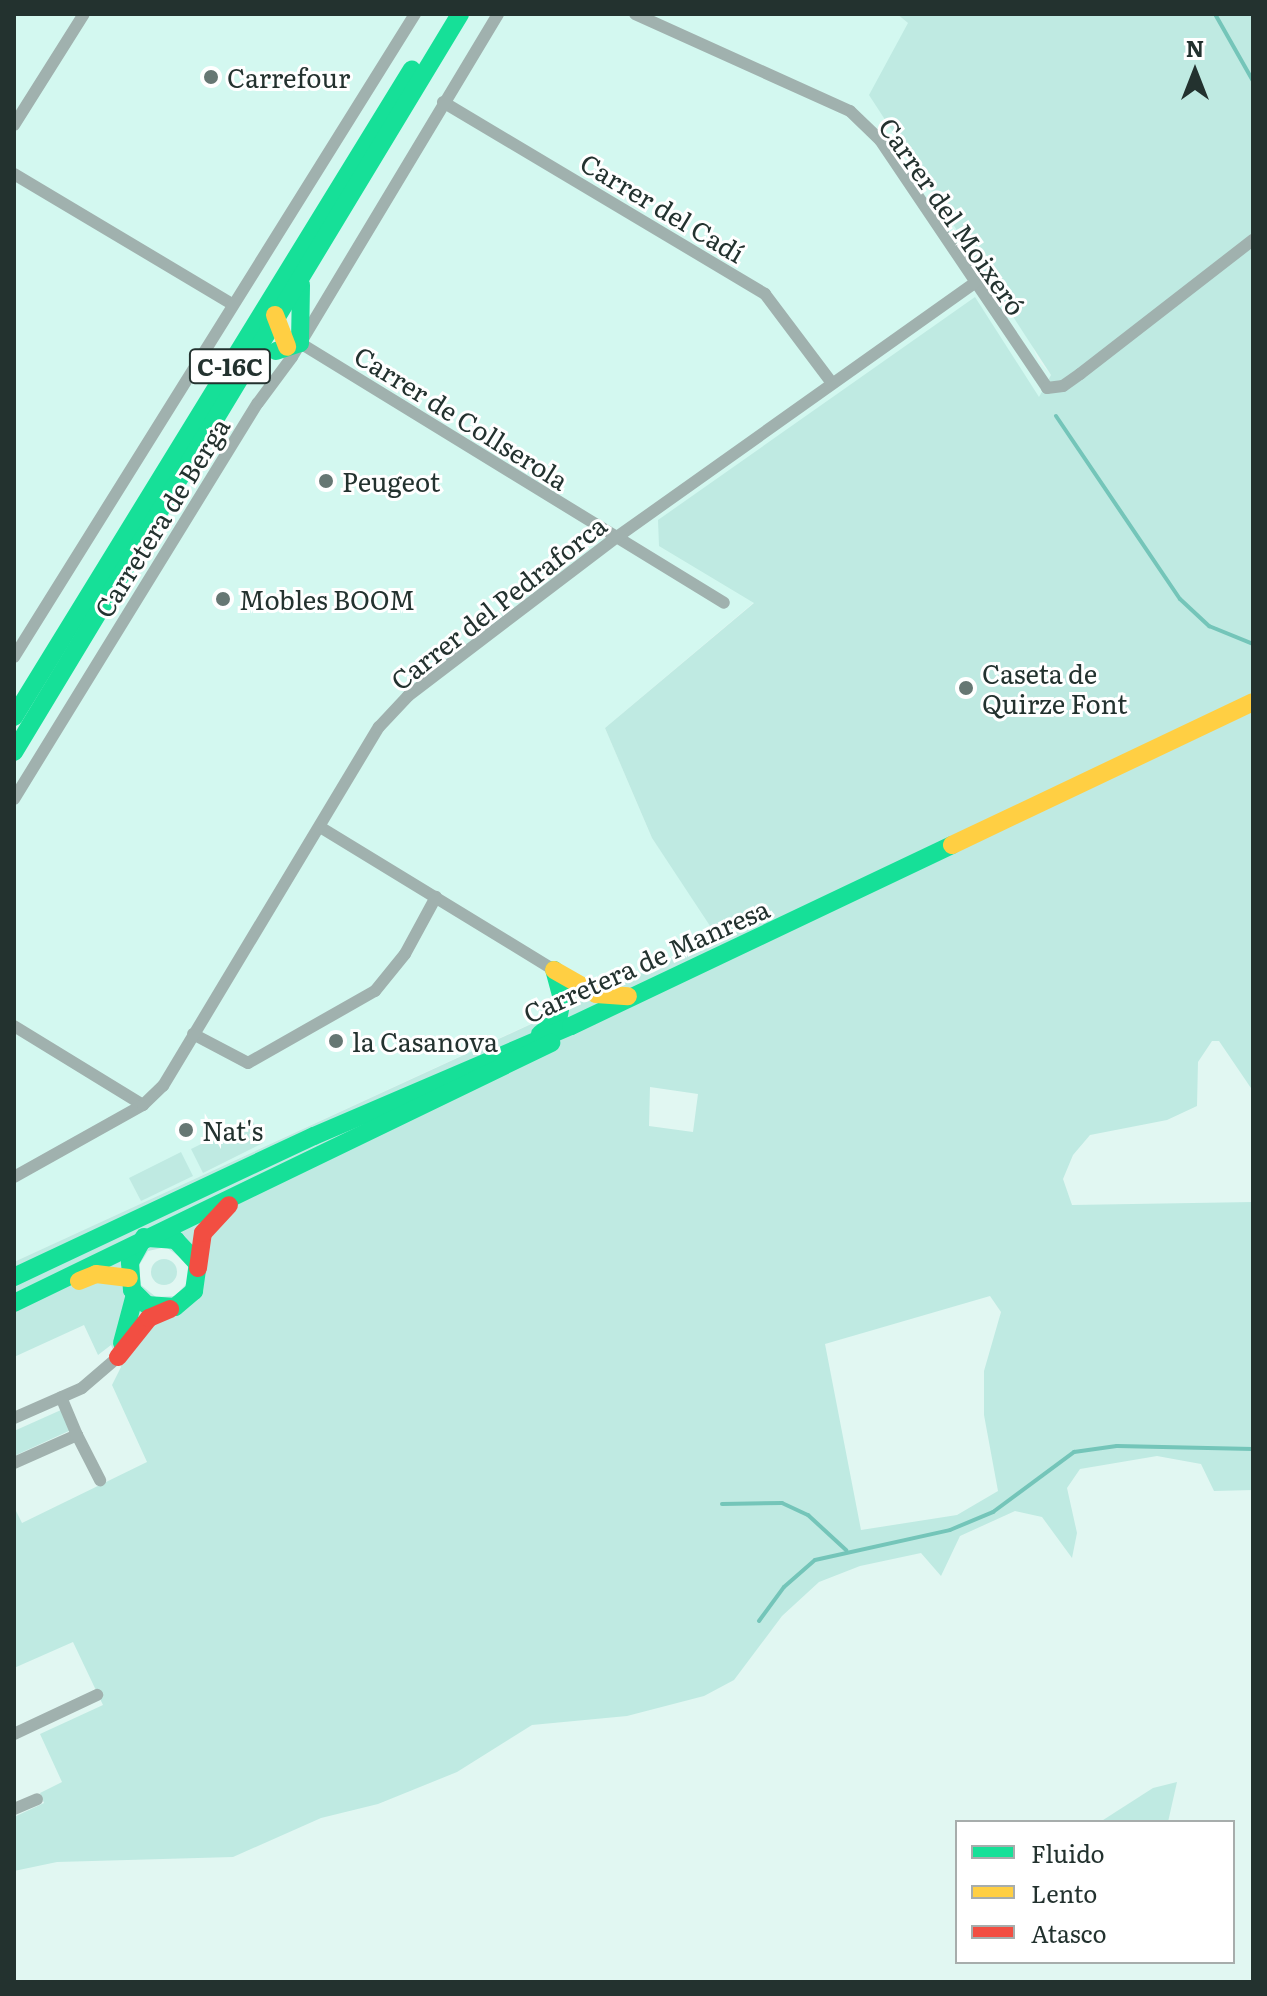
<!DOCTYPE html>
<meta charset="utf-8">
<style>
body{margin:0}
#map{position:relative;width:1267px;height:1996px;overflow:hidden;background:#e1f7f2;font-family:Literata,serif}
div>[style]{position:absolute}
.built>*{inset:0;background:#d3f8f0}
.green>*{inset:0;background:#bfeae2}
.round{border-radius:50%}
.stream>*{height:4px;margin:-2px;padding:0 2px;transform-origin:2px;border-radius:2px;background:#74c5b9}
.street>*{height:12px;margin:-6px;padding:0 6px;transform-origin:6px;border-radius:6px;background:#a0b1ae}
.fast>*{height:18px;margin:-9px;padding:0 9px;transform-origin:9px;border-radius:9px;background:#16e098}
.slow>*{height:18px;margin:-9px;padding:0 9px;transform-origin:9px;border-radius:9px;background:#ffcf43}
.jam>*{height:18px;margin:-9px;padding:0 9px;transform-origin:9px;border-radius:9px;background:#f24e42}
.dots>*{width:22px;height:22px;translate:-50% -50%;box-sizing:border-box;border:4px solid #fff;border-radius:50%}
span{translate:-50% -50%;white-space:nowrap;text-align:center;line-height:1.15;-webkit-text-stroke:6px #fff;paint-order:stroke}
.shield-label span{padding:2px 6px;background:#fff;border:2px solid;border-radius:6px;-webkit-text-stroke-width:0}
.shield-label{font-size:24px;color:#23322f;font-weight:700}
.poi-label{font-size:26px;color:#23322f}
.left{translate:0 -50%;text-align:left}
.street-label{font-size:26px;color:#23322f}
.frame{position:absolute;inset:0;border:16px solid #23322f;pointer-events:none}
.legend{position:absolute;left:955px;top:1820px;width:280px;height:144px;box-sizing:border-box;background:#fff;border:2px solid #a7adac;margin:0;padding:10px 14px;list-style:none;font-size:24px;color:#23322f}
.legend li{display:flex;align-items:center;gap:16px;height:40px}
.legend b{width:40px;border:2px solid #a7adac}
.north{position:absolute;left:1155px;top:32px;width:80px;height:80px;-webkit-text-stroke:6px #fff;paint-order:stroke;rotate:0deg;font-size:22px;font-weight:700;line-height:32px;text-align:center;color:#23322f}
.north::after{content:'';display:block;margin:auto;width:28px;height:36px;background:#23322f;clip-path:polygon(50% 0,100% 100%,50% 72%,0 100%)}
</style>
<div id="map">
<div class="built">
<div style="clip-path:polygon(14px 14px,897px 14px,908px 23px,1038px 360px,1051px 375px,1040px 398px,817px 549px,605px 728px,652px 838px,719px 937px,14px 1262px)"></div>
</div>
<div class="green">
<div style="clip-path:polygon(evenodd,897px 14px,1253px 14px,1253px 1091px,1219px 1041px,1212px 1041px,1198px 1062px,1197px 1106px,1167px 1120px,1090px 1135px,1073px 1155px,1063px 1179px,1072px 1205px,1253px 1202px,1253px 1490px,1214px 1491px,1201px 1464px,1157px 1456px,1080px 1469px,1067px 1488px,1077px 1533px,1072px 1558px,1042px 1517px,1015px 1511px,960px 1536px,941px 1576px,921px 1553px,860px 1566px,819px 1582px,782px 1616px,734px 1680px,704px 1696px,627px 1716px,532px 1725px,457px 1772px,378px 1804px,321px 1818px,233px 1857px,57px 1862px,14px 1871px,14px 1817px,44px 1803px,40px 1793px,62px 1782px,40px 1734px,103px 1705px,73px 1642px,14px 1668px,14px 1507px,22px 1523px,147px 1462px,112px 1385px,121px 1367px,111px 1345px,98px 1355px,84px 1325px,14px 1357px,14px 1262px,718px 938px,652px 838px,605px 728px,754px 603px,659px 546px,658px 520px,975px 297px,1039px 397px,1051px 375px,869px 95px,908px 23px,897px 14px,650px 1087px,698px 1094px,693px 1132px,649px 1126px,650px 1087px,897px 14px,166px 1247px,188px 1263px,188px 1282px,175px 1296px,156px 1297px,141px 1285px,138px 1267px,148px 1251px,166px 1247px,897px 14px,990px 1296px,1001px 1312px,984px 1371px,984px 1415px,998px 1491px,957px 1515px,861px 1530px,825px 1344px,990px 1296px)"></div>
<div style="clip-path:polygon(252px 1119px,263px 1143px,203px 1173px,191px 1149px)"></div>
<div style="clip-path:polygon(181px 1152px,193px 1176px,141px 1201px,129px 1178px)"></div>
<div class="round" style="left:151px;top:1259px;width:26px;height:26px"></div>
<div style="clip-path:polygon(61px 1410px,71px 1430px,14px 1456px,14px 1431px)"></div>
<div style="clip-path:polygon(1177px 1782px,1168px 1822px,1100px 1822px,1153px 1788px)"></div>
</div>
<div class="stream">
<div style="left:1215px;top:14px;width:77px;rotate:60.4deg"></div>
<div style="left:1056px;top:416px;width:221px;rotate:55.9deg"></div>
<div style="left:1180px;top:599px;width:40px;rotate:43deg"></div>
<div style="left:1209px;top:626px;width:48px;rotate:22.2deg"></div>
<div style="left:722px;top:1504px;width:60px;rotate:-1deg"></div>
<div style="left:782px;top:1503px;width:29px;rotate:25deg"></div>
<div style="left:808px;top:1515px;width:52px;rotate:42.6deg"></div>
<div style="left:759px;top:1621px;width:42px;rotate:-53.7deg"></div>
<div style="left:784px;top:1587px;width:41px;rotate:-41.1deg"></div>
<div style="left:815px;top:1560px;width:138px;rotate:-12.5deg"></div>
<div style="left:950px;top:1530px;width:47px;rotate:-22.7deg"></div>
<div style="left:993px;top:1512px;width:101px;rotate:-36.5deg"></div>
<div style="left:1074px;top:1452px;width:43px;rotate:-7.9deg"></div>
<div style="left:1117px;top:1446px;width:136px;rotate:1.3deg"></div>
</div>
<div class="street">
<div style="left:635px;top:14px;width:236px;rotate:24.3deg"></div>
<div style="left:850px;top:111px;width:42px;rotate:44deg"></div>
<div style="left:880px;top:140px;width:299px;rotate:56deg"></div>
<div style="left:1047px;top:388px;width:16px;rotate:-7deg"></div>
<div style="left:1063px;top:386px;width:21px;rotate:-35deg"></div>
<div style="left:1080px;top:374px;width:219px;rotate:-37.8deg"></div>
<div style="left:443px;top:102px;width:375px;rotate:30.8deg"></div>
<div style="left:765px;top:294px;width:110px;rotate:53.1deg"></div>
<div style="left:14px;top:125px;width:131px;rotate:-57.8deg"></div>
<div style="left:14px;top:174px;width:254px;rotate:30.8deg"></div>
<div style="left:300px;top:343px;width:497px;rotate:31.5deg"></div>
<div style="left:14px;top:657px;width:758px;rotate:-58.05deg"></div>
<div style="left:14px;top:799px;width:465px;rotate:-58.4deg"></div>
<div style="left:258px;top:403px;width:57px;rotate:-53.5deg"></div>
<div style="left:292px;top:357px;width:400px;rotate:-59deg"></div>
<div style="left:320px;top:827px;width:274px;rotate:31.4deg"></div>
<div style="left:14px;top:1026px;width:151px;rotate:31.5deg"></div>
<div style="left:193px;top:1034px;width:62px;rotate:27.8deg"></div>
<div style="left:248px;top:1063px;width:146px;rotate:-29.6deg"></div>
<div style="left:375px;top:991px;width:48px;rotate:-51deg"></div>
<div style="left:405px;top:954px;width:65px;rotate:-61.5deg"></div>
<div style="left:14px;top:1177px;width:148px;rotate:-29.2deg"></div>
<div style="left:143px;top:1105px;width:28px;rotate:-44deg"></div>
<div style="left:163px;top:1086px;width:419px;rotate:-59deg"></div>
<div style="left:379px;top:727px;width:42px;rotate:-46.9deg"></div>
<div style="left:408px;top:696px;width:263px;rotate:-37.3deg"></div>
<div style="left:617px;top:537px;width:438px;rotate:-35.4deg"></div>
<div style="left:14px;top:1418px;width:74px;rotate:-23.8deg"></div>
<div style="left:82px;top:1388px;width:48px;rotate:-40.7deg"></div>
<div style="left:77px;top:1435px;width:51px;rotate:62.9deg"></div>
<div style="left:14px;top:1463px;width:69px;rotate:-24deg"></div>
<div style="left:77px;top:1435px;width:41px;rotate:-112.8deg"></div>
<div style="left:14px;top:1734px;width:92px;rotate:-25.2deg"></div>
<div style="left:14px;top:1809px;width:25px;rotate:-23deg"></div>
</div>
<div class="fast">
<div style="left:276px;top:351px;width:25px;rotate:-18deg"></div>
<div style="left:300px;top:343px;width:58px;rotate:-89deg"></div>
<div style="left:14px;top:717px;width:760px;rotate:-58.44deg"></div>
<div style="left:14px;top:752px;width:862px;rotate:-58.85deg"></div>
<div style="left:540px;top:1034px;width:23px;rotate:-38deg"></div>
<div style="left:558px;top:1020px;width:21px;rotate:-79deg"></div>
<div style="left:562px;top:999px;width:30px;rotate:-105deg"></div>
<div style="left:144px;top:1237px;width:29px;rotate:119deg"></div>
<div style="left:130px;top:1262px;width:28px;rotate:86deg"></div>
<div style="left:132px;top:1290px;width:21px;rotate:45deg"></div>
<div style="left:147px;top:1305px;width:28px;rotate:4deg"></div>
<div style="left:175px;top:1307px;width:25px;rotate:-40deg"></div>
<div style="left:194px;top:1291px;width:27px;rotate:-82deg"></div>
<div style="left:198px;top:1264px;width:33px;rotate:-133deg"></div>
<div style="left:176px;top:1240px;width:28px;rotate:-176deg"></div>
<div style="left:14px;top:1277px;width:331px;rotate:-25.2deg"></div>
<div style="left:314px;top:1136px;width:280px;rotate:-23.2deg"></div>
<div style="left:571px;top:1026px;width:422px;rotate:-25.4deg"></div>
<div style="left:14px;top:1303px;width:597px;rotate:-25.83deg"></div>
<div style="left:122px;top:1343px;width:51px;rotate:-75.1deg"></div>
</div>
<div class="slow">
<div style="left:275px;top:315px;width:34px;rotate:69deg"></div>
<div style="left:952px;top:845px;width:333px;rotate:-25.4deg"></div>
<div style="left:554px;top:970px;width:48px;rotate:29.7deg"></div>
<div style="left:596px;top:994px;width:32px;rotate:4deg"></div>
<div style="left:79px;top:1281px;width:18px;rotate:-22deg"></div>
<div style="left:96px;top:1274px;width:33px;rotate:7deg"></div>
</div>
<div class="jam">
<div style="left:198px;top:1268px;width:35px;rotate:-82deg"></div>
<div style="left:203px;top:1233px;width:38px;rotate:-47deg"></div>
<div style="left:118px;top:1357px;width:50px;rotate:-51.5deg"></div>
<div style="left:149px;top:1318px;width:23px;rotate:-23deg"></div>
</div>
<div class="dots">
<div style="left:211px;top:77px;background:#667773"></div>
<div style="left:326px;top:481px;background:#667773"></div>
<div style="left:223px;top:599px;background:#667773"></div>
<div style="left:966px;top:688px;background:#667773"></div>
<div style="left:336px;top:1041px;background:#667773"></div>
<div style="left:186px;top:1130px;background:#667773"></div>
</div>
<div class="shield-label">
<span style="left:230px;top:366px">C-16C</span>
</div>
<div class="poi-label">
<span class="left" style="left:227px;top:77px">Carrefour</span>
<span class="left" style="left:342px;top:481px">Peugeot</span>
<span class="left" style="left:239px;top:599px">Mobles BOOM</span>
<span class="left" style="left:982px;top:688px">Caseta de<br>Quirze Font</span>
<span class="left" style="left:352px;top:1041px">la Casanova</span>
<span class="left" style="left:202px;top:1130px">Nat's</span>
</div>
<div class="street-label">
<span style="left:663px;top:207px;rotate:31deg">Carrer del Cadí</span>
<span style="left:953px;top:216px;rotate:55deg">Carrer del Moixeró</span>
<span style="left:462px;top:417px;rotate:32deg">Carrer de Collserola</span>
<span style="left:161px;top:517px;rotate:-58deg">Carretera de Berga</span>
<span style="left:498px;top:602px;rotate:-38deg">Carrer del Pedraforca</span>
<span style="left:646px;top:960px;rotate:-24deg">Carretera de Manresa</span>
</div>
<div class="frame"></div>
<ul class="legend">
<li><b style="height:10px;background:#16e098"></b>Fluido</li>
<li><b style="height:10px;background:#ffcf43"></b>Lento</li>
<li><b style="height:10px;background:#f24e42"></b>Atasco</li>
</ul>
<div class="north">N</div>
</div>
